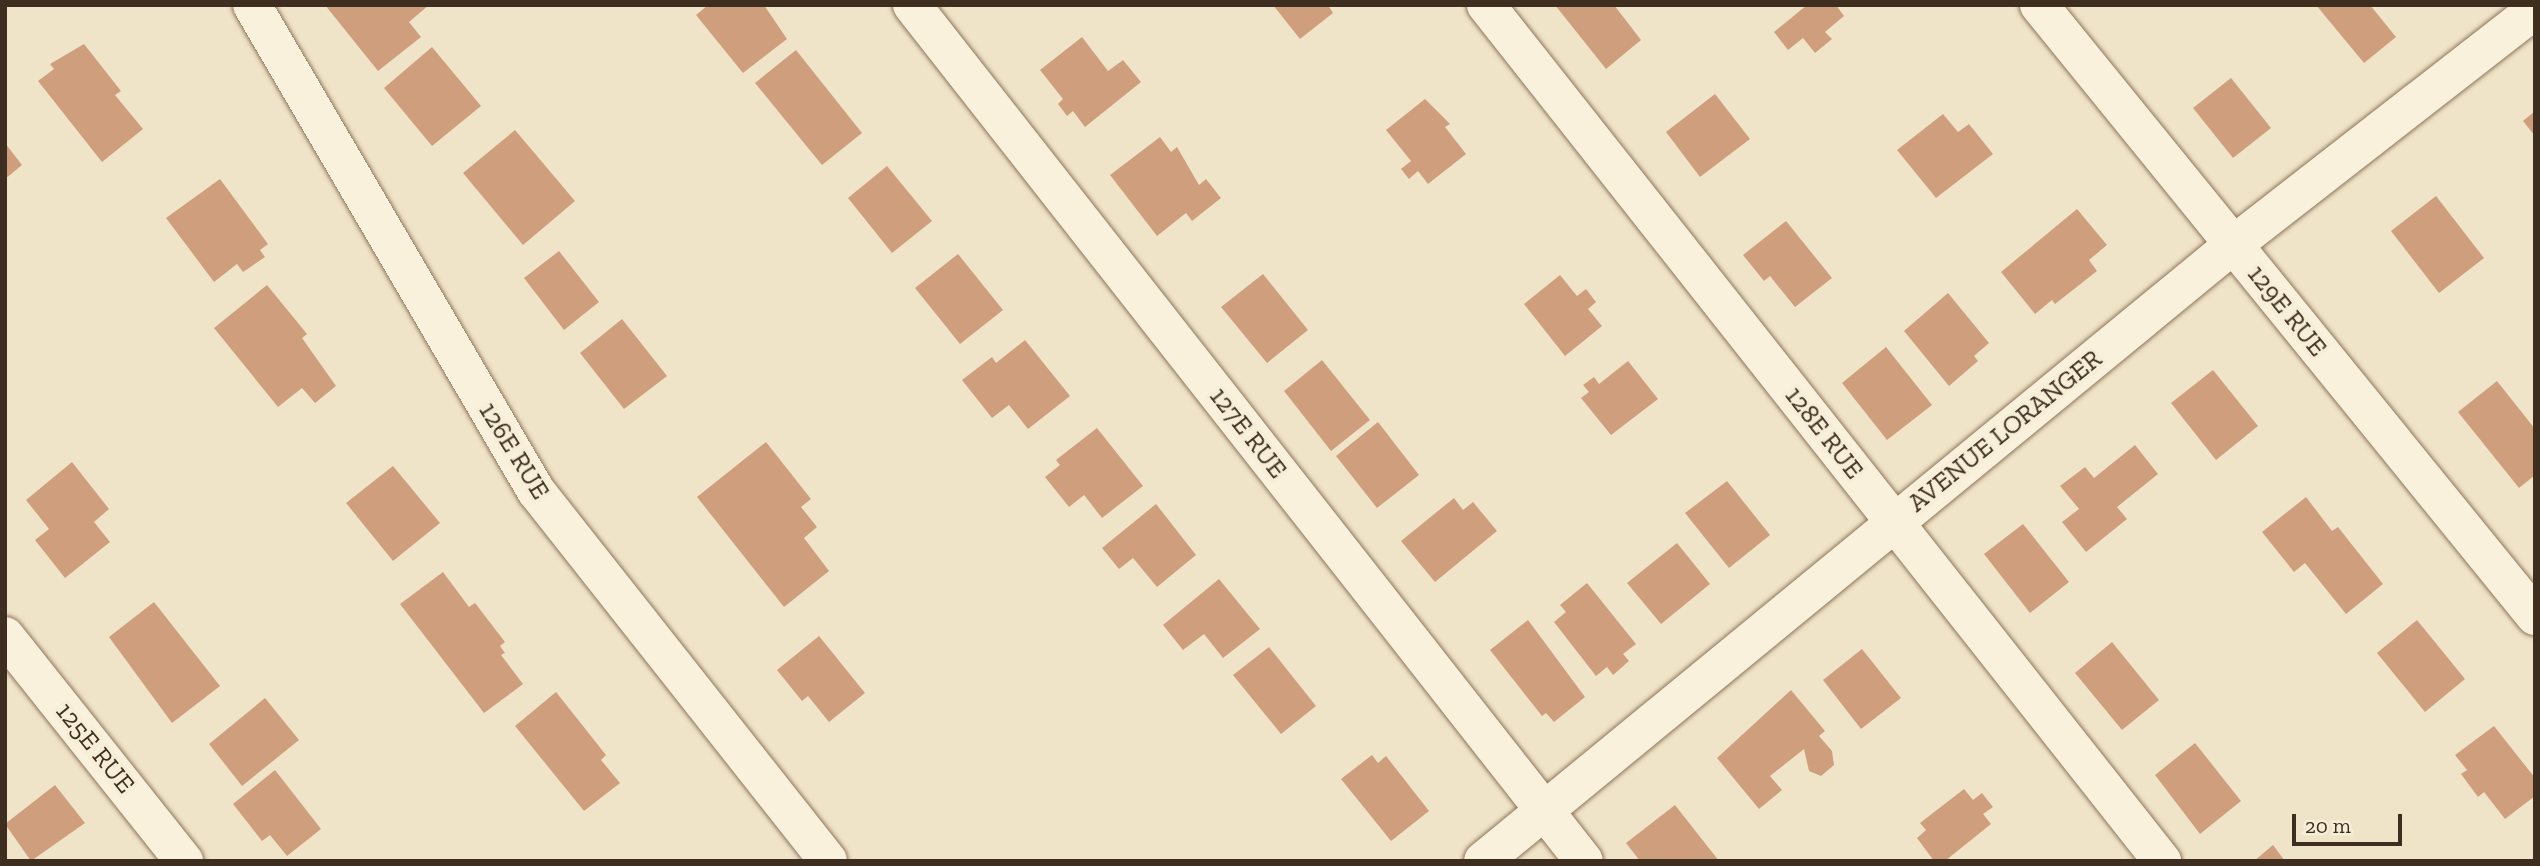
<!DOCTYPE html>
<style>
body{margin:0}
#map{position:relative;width:2540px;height:866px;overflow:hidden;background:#f0e4c8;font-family:"Zilla Slab",serif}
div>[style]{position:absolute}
.building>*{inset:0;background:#cf9f7d}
.roads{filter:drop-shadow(0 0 2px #8d765c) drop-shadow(0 0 2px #8d765c)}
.street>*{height:38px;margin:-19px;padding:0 19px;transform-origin:19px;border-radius:19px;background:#faf1dc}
.secondary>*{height:38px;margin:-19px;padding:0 19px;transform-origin:19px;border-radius:19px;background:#faf1dc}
span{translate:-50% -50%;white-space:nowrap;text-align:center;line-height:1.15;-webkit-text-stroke:7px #f7eed8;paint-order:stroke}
.street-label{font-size:26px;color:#3d2e20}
.frame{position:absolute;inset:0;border:7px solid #3d2e20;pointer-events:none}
.scale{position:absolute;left:2292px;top:814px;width:110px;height:32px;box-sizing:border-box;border:4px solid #3d2e20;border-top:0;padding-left:9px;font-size:21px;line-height:24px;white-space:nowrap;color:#3d2e20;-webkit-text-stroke:5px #f7eed8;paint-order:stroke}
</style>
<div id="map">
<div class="building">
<div style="clip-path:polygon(325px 5px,429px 5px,409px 22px,421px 37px,378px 71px)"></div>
<div style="clip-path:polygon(708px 5px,764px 5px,787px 39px,743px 73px,696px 15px)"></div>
<div style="clip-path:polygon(1273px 5px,1328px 5px,1333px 13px,1300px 39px)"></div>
<div style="clip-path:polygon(1555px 5px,1614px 5px,1641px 40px,1606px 69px)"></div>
<div style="clip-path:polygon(1807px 5px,1836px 5px,1844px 16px,1825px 32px,1832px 39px,1815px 53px,1803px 38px,1788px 50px,1774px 32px)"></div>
<div style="clip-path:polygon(2316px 5px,2370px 5px,2396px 37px,2364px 63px)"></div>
<div style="clip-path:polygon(1082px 37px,1108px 71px,1123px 60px,1141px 82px,1085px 127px,1073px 111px,1067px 116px,1058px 104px,1063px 99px,1040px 70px)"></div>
<div style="clip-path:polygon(84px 44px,121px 91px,115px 95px,143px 129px,102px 162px,38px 81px,54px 69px,50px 64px)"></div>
<div style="clip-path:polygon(432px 47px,481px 106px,432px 146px,384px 88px)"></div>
<div style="clip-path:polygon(796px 50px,862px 133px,822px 165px,755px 83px)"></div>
<div style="clip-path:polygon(2231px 78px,2271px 128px,2233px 158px,2193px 108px)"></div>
<div style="clip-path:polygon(1715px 94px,1750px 139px,1700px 177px,1666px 132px)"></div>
<div style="clip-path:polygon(1425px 99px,1450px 124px,1445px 127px,1466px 154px,1428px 184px,1418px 171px,1409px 179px,1401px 169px,1411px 161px,1386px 130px)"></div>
<div style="clip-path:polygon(2535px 111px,2535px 136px,2523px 121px)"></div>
<div style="clip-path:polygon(1943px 114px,1958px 132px,1969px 124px,1993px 154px,1936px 198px,1897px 150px)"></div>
<div style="clip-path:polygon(515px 130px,575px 201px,523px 245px,463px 173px)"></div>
<div style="clip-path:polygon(1160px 137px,1171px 152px,1177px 147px,1199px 185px,1206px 179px,1221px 198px,1192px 221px,1186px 213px,1157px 236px,1110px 175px)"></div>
<div style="clip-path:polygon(5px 143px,22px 165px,5px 179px)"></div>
<div style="clip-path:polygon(887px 166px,932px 221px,892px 253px,848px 198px)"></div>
<div style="clip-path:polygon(220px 179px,268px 244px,260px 250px,265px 257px,243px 272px,237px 264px,214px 282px,166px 218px)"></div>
<div style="clip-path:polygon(2436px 196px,2484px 258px,2439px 293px,2391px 231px)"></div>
<div style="clip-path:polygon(2077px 209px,2107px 245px,2089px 260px,2097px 271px,2055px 304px,2052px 300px,2035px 314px,2001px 272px)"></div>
<div style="clip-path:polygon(1786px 221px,1832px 278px,1795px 307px,1770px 276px,1764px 281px,1743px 255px)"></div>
<div style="clip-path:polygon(559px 251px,599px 302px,564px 330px,524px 278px)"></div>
<div style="clip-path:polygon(958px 254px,1003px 310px,960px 344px,915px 288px)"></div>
<div style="clip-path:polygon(1263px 274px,1308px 330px,1267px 363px,1221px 307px)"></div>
<div style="clip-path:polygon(1560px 275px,1577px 296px,1586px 289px,1596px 302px,1588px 309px,1602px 326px,1565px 356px,1524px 304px)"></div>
<div style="clip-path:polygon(267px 285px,307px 334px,302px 338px,336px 386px,315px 403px,302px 388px,278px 407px,214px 328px)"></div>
<div style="clip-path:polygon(1948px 293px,1989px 343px,1974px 356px,1978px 361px,1949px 386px,1904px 331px)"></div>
<div style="clip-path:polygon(622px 319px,667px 376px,624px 409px,580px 353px)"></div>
<div style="clip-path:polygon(1025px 340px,1070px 396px,1028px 429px,1009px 405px,992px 418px,962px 380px,992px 357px,996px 363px)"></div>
<div style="clip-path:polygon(1886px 347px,1932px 405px,1887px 440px,1842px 383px)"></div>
<div style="clip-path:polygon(1322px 360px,1370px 420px,1331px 451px,1284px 391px)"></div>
<div style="clip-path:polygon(1628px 361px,1658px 399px,1611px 435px,1581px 398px,1589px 392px,1583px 385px,1594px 377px,1599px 384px)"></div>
<div style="clip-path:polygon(2213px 370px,2258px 426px,2216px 460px,2171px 403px)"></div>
<div style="clip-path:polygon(2497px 381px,2535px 429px,2535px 475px,2519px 488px,2458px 412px)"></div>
<div style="clip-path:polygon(1378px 422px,1419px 475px,1377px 508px,1336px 456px)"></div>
<div style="clip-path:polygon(1097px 428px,1143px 486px,1102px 518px,1084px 495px,1069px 507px,1045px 477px,1060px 465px,1056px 460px)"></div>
<div style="clip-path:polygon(766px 442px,811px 499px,801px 507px,817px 527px,804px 538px,829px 571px,784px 607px,697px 497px)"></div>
<div style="clip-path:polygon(2135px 445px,2158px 474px,2117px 507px,2127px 519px,2086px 552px,2062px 522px,2079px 509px,2060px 486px,2085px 467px,2094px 478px)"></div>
<div style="clip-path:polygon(72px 462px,109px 509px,94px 522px,110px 542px,65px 578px,35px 540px,49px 529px,26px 500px)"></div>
<div style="clip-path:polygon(393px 466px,440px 523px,393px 561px,346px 503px)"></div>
<div style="clip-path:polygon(1727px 481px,1770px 535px,1729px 568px,1685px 513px)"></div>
<div style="clip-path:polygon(2306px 497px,2332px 531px,2338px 527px,2383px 584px,2346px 614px,2305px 563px,2294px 572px,2262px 532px)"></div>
<div style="clip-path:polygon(1454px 498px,1463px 510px,1473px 502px,1497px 531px,1435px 582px,1401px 541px)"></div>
<div style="clip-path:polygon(1156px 504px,1196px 555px,1157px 587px,1133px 558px,1119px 569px,1102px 548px)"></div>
<div style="clip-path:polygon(2023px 524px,2069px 582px,2030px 613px,1984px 554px)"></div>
<div style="clip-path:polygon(1677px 543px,1710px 584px,1661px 624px,1627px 583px)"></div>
<div style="clip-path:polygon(443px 572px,469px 607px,475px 603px,505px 642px,500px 646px,505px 653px,501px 655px,523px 684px,484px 713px,400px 604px)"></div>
<div style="clip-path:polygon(1219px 579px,1260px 629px,1223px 658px,1204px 634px,1183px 650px,1163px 625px)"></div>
<div style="clip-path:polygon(1587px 583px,1636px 644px,1623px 654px,1629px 661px,1613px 675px,1607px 667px,1596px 676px,1554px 622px,1566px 612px,1560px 605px)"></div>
<div style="clip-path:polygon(154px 602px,220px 686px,172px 723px,109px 637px)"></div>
<div style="clip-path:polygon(1528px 620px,1585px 697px,1554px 722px,1546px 713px,1542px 716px,1490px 650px)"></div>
<div style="clip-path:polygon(2417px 620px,2465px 679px,2425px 712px,2377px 653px)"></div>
<div style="clip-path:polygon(819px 636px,865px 693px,829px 722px,808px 696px,802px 701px,777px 670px)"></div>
<div style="clip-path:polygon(2112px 642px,2159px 700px,2122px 730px,2075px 673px)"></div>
<div style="clip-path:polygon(1269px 647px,1316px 706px,1281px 734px,1233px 675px)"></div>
<div style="clip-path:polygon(1862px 649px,1901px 698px,1861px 729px,1823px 680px)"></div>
<div style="clip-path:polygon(1791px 690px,1825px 731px,1819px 736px,1832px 751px,1834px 765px,1821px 776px,1809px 771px,1804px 749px,1770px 776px,1782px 790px,1759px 809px,1717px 758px)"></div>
<div style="clip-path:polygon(556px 692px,606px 755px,601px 760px,620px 783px,584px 811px,515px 726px)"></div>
<div style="clip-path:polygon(265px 698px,299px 740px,242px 786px,209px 744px)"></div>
<div style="clip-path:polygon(2494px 726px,2535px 778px,2535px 796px,2505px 819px,2484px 792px,2478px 797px,2461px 774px,2467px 770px,2455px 755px)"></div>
<div style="clip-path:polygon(2195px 743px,2241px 801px,2200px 834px,2155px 775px)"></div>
<div style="clip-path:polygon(1372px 755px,1378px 763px,1386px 756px,1429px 811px,1391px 841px,1341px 779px)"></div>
<div style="clip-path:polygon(275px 770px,321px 829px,287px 856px,270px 835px,262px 841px,233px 804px)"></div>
<div style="clip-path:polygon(55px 785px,85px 823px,31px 861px,5px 824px)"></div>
<div style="clip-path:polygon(1964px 789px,1973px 800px,1982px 793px,1993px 807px,1983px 814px,1991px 824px,1945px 861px,1934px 861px,1917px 838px,1926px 830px,1920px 823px)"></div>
<div style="clip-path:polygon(1675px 805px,1719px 861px,1640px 861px,1626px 843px)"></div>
<div style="clip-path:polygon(2273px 845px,2285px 861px,2254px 861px)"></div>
</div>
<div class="roads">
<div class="street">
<div style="left:252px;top:5px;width:563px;rotate:59.7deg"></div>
<div style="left:536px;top:491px;width:471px;rotate:51.7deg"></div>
<div style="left:912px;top:5px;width:1088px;rotate:51.87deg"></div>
<div style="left:1486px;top:5px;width:1091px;rotate:51.7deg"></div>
<div style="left:2039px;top:5px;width:787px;rotate:50.93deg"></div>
<div style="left:1483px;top:861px;width:971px;rotate:-39.4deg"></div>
<div style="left:2233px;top:245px;width:383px;rotate:-37.9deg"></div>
</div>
<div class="secondary">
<div style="left:5px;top:636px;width:288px;rotate:51.5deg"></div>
</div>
</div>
<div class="street-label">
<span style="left:2287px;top:311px;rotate:51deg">129E RUE</span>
<span style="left:2005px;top:431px;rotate:-39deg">AVENUE LORANGER</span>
<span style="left:1248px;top:433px;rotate:52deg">127E RUE</span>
<span style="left:1824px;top:433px;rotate:52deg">128E RUE</span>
<span style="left:514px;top:451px;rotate:58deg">126E RUE</span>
<span style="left:95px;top:748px;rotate:51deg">125E RUE</span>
</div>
<div class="frame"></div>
<div class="scale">20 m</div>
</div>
